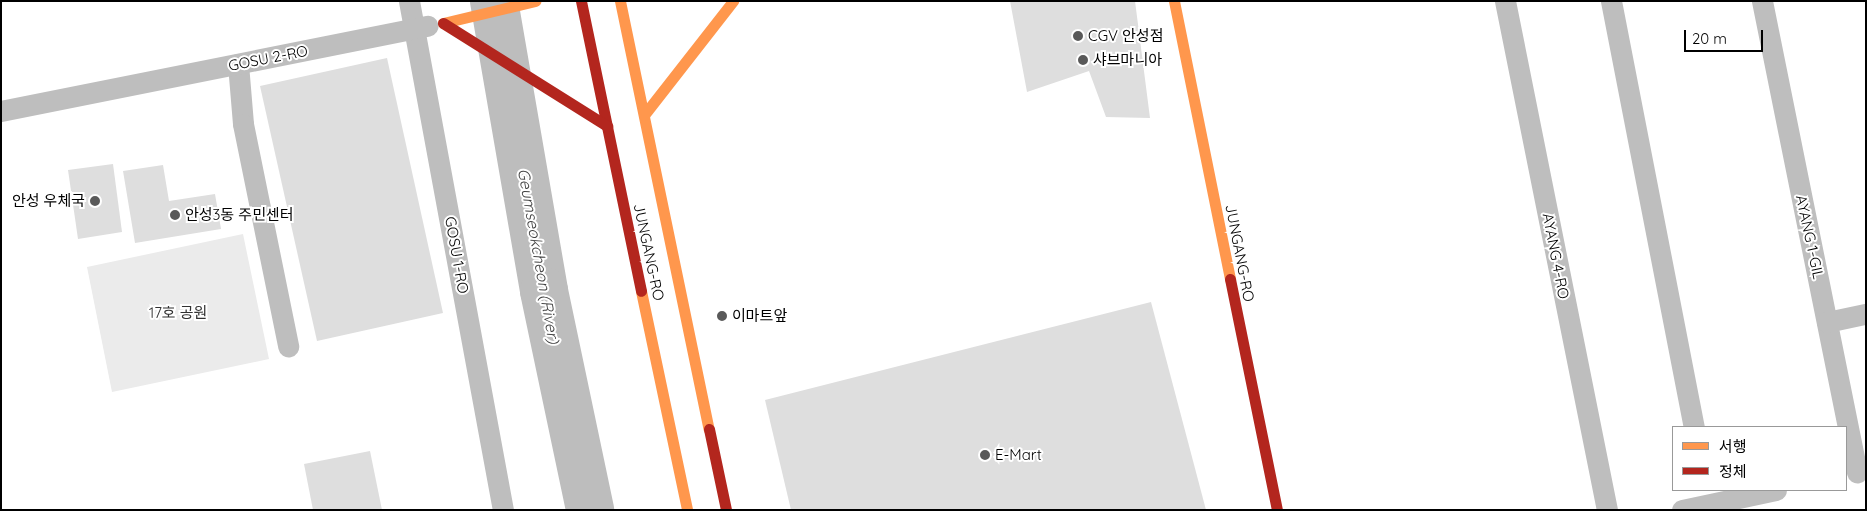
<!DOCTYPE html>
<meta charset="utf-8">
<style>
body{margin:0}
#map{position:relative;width:1867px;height:511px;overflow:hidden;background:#fff;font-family:Quicksand,"Noto Sans KR",sans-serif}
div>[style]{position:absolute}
.green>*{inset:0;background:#ebebeb}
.river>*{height:48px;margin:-24px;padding:0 24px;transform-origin:24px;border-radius:24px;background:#bdbdbd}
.building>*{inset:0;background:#dedede}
.street>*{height:21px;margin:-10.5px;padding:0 10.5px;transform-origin:10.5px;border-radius:10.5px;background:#bebebe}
.slow>*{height:11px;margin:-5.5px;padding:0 5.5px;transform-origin:5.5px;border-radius:5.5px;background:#ff974d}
.jam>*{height:11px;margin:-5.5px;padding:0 5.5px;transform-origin:5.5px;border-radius:5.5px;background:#b3261e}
.dots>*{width:14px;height:14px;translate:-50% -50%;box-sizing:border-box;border:2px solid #fff;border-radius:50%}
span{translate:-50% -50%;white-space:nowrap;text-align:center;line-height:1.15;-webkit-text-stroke:4px #fff;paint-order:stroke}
.poi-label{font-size:15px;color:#000}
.left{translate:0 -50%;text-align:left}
.right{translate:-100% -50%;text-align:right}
.street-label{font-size:15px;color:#000}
.park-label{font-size:15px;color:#313131}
.water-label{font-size:16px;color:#424242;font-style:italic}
.frame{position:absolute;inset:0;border:2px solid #000;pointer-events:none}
.legend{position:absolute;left:1672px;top:426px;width:175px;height:65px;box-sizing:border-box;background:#fff;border:1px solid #999;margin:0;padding:6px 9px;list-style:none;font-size:15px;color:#000}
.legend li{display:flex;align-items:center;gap:10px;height:25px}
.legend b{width:25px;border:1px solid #999}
.scale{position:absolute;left:1684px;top:30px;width:79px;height:22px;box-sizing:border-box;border:2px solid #000;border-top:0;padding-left:6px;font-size:15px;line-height:18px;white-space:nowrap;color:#000;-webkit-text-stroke:4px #fff;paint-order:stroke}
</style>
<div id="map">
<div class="green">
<div style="clip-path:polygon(243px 234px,269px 359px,112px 392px,87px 267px)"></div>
</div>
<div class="river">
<div style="left:494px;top:1px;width:294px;rotate:80.2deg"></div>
<div style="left:544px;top:291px;width:224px;rotate:78.1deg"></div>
</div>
<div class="building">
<div style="clip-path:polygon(1010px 1px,1135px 1px,1150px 118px,1106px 117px,1089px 71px,1027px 92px)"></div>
<div style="clip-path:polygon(387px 58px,443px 313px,317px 341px,260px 86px)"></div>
<div style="clip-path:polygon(113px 164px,122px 232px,78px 239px,68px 170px)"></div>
<div style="clip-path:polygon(163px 165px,169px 201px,215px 194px,221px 229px,135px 243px,123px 171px)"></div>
<div style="clip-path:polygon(1151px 302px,1206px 510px,791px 510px,765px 400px)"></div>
<div style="clip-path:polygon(370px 451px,382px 510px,313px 510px,304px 464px)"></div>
</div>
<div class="street">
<div style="left:409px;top:1px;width:518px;rotate:79.54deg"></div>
<div style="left:1505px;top:1px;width:519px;rotate:78.67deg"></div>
<div style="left:1611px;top:1px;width:434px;rotate:79deg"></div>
<div style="left:1762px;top:1px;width:481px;rotate:78.6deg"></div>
<div style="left:238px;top:64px;width:60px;rotate:85.2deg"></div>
<div style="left:243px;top:124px;width:227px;rotate:78.5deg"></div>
<div style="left:1px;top:111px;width:435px;rotate:-11.3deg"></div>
<div style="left:1827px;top:322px;width:40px;rotate:-12deg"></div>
<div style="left:1682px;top:510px;width:96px;rotate:-12deg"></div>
</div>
<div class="slow">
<div style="left:620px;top:1px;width:437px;rotate:78.3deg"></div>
<div style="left:1174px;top:1px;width:284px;rotate:78.6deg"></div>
<div style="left:443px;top:23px;width:95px;rotate:-13.4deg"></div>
<div style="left:644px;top:115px;width:145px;rotate:-52deg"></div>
<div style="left:641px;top:291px;width:224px;rotate:78.1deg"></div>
</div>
<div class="jam">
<div style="left:581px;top:1px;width:296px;rotate:78.3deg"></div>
<div style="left:443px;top:23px;width:194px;rotate:32.1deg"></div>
<div style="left:1230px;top:279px;width:236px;rotate:78.5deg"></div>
<div style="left:709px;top:429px;width:83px;rotate:78.1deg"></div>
</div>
<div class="dots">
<div style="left:1078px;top:36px;background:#595959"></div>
<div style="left:1083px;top:60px;background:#595959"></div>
<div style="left:95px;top:201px;background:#595959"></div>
<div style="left:175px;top:215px;background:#595959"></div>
<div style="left:722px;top:316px;background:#595959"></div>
<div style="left:985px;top:455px;background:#595959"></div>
</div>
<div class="poi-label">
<span class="left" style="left:1088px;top:36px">CGV 안성점</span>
<span class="left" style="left:1093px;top:60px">샤브마니아</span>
<span class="right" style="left:85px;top:201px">안성 우체국</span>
<span class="left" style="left:185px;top:215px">안성3동 주민센터</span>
<span class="left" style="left:732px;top:316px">이마트앞</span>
<span class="left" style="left:995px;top:455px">E-Mart</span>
</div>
<div class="street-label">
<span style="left:268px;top:58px;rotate:-11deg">GOSU 2-RO</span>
<span style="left:1810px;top:237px;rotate:78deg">AYANG 1-GIL</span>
<span style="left:649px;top:252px;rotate:78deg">JUNGANG-RO</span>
<span style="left:1240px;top:253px;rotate:79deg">JUNGANG-RO</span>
<span style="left:457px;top:255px;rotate:80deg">GOSU 1-RO</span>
<span style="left:1556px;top:256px;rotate:79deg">AYANG 4-RO</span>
</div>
<div class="park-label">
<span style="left:178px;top:313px">17호 공원</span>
</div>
<div class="water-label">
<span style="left:539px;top:256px;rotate:80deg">Geumseokcheon (River)</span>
</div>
<div class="frame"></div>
<ul class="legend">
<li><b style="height:6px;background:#ff974d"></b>서행</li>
<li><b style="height:6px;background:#b3261e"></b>정체</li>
</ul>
<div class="scale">20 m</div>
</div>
